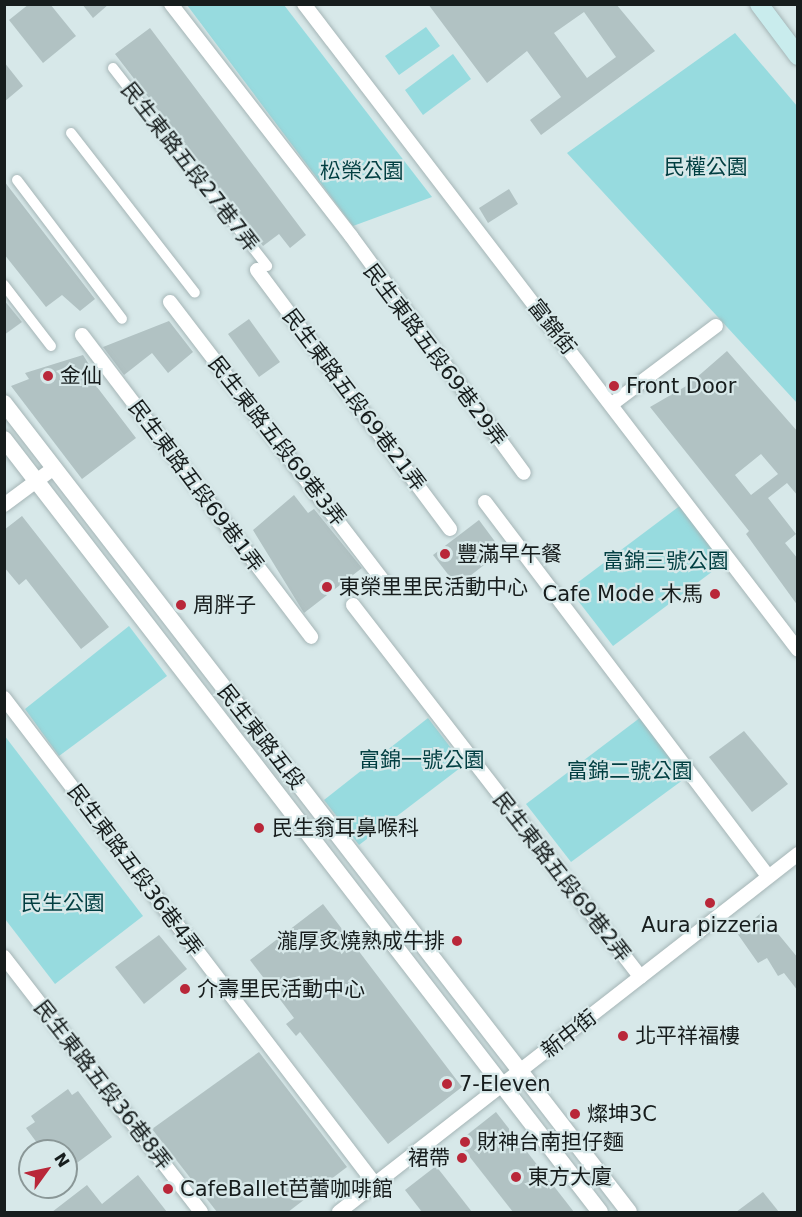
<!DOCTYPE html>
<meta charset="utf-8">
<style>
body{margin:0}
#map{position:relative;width:802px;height:1217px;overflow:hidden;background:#d7e8e9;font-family:"DejaVu Sans","Noto Sans TC",sans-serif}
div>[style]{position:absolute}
.green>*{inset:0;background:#97dbdf}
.building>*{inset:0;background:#b1c2c3}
.roads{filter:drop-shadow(0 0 2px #a5b5b6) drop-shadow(0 0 2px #a5b5b6)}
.pedestrian>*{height:10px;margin:-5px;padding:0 5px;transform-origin:5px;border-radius:5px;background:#fff}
.minor>*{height:14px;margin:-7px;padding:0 7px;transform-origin:7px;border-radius:7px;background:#fff}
.tertiary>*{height:16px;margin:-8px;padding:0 8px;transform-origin:8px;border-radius:8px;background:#fff}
.secondary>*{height:18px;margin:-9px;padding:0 9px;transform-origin:9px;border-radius:9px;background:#c9eced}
.dots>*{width:16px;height:16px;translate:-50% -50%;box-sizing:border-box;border:3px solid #d7e8e9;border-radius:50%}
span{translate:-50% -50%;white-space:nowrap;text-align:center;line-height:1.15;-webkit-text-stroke:4.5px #d7e8e9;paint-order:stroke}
.street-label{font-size:21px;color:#171d1d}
.park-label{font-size:21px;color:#013e41}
.poi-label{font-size:21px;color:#171d1d}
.left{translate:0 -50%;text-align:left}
.right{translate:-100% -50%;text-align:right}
.frame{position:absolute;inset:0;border:6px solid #171d1d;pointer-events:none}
.north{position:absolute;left:18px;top:1139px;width:60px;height:60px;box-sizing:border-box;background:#d7e8e9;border:2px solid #8a9797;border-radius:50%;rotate:57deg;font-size:16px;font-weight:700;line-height:24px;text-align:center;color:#171d1d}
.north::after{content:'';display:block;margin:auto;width:21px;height:27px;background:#b92739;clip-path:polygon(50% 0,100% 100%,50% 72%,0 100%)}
</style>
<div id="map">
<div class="green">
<div style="clip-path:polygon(187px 5px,284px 5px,432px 197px,353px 226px)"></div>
<div style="clip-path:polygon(426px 27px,440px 46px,399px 75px,385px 56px)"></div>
<div style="clip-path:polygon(735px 33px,797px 106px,797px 403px,567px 153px)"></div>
<div style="clip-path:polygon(453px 54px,471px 79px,423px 115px,405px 90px)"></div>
<div style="clip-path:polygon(681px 505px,725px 562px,613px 646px,569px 589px)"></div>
<div style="clip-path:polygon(129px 626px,167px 676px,59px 756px,25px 709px)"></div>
<div style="clip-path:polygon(645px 714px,691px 774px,571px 862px,526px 804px)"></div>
<div style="clip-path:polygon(428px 718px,464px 765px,359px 845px,324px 800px)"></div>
<div style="clip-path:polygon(4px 735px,143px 916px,55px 984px,5px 919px)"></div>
</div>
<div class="building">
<div style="clip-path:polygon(29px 4px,50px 4px,76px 36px,43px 63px,9px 20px)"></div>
<div style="clip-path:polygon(82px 4px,109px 4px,93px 18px)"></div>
<div style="clip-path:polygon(evenodd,428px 4px,616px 4px,655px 51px,541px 135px,530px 120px,561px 97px,527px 51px,487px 83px,428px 4px,584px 12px,616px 57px,587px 78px,554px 33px,584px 12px)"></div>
<div style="clip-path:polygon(150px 28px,306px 235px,290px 248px,279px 234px,263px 246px,115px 54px)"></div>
<div style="clip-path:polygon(4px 62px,23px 86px,4px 102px)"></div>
<div style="clip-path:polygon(4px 181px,95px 299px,80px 311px,62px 295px,46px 307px,4px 254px)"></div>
<div style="clip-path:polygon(509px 189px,518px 204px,488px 223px,479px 208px)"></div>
<div style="clip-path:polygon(4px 300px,22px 322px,4px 335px)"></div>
<div style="clip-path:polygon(249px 319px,280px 362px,259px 377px,228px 334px)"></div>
<div style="clip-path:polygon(169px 321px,193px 352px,168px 373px,152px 353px,124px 375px,103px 347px)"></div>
<div style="clip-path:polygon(evenodd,727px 351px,798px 432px,798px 496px,787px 483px,768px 498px,796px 534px,785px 543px,798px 559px,798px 606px,746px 534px,749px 531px,650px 407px,688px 385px,727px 351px,761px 454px,778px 474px,751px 495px,735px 475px,761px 454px)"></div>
<div style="clip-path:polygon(83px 355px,90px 366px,84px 370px,136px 438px,82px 479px,11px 386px,29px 379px,25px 373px)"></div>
<div style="clip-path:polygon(294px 495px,308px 513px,314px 509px,362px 568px,304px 613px,253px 530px)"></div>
<div style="clip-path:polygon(22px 516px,109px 627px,81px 649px,26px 579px,19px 585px,4px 567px,4px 530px)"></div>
<div style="clip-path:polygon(479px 520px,502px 551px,457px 586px,433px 555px)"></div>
<div style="clip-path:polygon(744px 731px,788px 784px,752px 812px,709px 757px)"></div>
<div style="clip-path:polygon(323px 904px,462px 1087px,388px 1144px,300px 1032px,296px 1036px,286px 1024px,294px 1018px,250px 960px)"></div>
<div style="clip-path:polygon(761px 913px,798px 958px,798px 991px,784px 973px,778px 976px,767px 958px,758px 963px,737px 933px)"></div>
<div style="clip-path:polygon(159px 935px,187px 969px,144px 1004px,115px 967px)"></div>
<div style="clip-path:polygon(259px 1052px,347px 1167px,288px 1212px,217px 1212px,152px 1129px)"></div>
<div style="clip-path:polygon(68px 1089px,72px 1095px,78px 1091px,112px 1137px,66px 1171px,66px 1151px,43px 1151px,26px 1128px,35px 1122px,31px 1116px)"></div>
<div style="clip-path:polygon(496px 1112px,574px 1212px,513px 1212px,458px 1142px)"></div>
<div style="clip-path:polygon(436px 1166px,458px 1194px,472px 1212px,422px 1212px,405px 1190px)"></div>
<div style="clip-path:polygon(138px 1175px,167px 1212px,52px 1212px,87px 1185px,102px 1204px)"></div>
<div style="clip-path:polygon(763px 1192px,779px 1212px,736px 1212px)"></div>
</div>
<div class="roads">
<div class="pedestrian">
<div style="left:113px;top:68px;width:251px;rotate:52.1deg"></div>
<div style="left:71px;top:133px;width:202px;rotate:52.2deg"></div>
<div style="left:17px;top:180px;width:174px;rotate:52.9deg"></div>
<div style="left:4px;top:285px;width:77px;rotate:52.4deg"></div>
</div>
<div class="minor">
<div style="left:171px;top:4px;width:294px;rotate:52.2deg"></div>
<div style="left:351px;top:236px;width:293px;rotate:53.9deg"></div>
<div style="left:304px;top:4px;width:813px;rotate:52.59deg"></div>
<div style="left:257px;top:270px;width:323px;rotate:53.3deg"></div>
<div style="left:170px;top:302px;width:351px;rotate:52.6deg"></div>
<div style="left:82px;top:335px;width:379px;rotate:52.8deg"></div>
<div style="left:612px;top:404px;width:130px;rotate:-36.9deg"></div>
<div style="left:485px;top:502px;width:469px;rotate:52.9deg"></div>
<div style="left:4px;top:505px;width:62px;rotate:-36.5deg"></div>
<div style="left:353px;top:605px;width:470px;rotate:52.3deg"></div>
<div style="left:4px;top:698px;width:611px;rotate:52.64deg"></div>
<div style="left:4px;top:957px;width:322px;rotate:52.3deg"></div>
<div style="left:339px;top:1212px;width:582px;rotate:-37.95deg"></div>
</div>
<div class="tertiary">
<div style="left:4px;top:403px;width:1022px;rotate:52.31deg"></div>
<div style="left:4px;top:439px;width:976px;rotate:52.37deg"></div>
</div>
<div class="secondary">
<div style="left:759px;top:4px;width:65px;rotate:53.1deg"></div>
</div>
</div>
<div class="dots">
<div style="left:48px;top:376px;background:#b92739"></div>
<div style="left:614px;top:386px;background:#b92739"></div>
<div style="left:445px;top:554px;background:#b92739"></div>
<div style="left:327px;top:587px;background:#b92739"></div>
<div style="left:715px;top:594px;background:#b92739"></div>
<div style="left:181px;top:605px;background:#b92739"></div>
<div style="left:259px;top:828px;background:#b92739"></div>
<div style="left:710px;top:903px;background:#b92739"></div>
<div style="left:457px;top:941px;background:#b92739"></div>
<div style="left:185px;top:989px;background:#b92739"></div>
<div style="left:623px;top:1036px;background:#b92739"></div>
<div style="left:447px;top:1084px;background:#b92739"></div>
<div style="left:575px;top:1114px;background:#b92739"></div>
<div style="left:465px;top:1142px;background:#b92739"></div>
<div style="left:462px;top:1158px;background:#b92739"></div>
<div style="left:516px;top:1177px;background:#b92739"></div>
<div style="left:168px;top:1189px;background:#b92739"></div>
</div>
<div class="street-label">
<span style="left:190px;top:167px;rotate:52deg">民生東路五段27巷7弄</span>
<span style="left:552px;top:327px;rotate:52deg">富錦街</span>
<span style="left:435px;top:355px;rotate:53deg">民生東路五段69巷29弄</span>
<span style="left:354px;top:400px;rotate:53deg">民生東路五段69巷21弄</span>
<span style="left:277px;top:441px;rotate:52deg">民生東路五段69巷3弄</span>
<span style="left:196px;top:486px;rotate:53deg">民生東路五段69巷1弄</span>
<span style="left:261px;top:737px;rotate:52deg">民生東路五段</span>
<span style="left:135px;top:870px;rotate:53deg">民生東路五段36巷4弄</span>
<span style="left:562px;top:877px;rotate:52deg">民生東路五段69巷2弄</span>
<span style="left:569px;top:1034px;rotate:-38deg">新中街</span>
<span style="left:103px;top:1085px;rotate:52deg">民生東路五段36巷8弄</span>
</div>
<div class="park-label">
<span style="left:706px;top:167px">民權公園</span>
<span style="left:362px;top:171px">松榮公園</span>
<span style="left:666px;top:561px">富錦三號公園</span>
<span style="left:422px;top:760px">富錦一號公園</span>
<span style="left:630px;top:771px">富錦二號公園</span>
<span style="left:63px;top:903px">民生公園</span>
</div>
<div class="poi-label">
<span class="left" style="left:60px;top:376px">金仙</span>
<span class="left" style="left:626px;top:386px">Front Door</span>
<span class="left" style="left:457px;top:554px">豐滿早午餐</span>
<span class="left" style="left:339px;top:587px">東榮里里民活動中心</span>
<span class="right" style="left:703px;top:594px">Cafe Mode 木馬</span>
<span class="left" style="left:193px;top:605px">周胖子</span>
<span class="left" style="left:272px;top:828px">民生翁耳鼻喉科</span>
<span style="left:710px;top:925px">Aura pizzeria</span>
<span class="right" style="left:445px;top:941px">瀧厚炙燒熟成牛排</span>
<span class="left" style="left:197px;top:989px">介壽里民活動中心</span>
<span class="left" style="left:635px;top:1036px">北平祥福樓</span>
<span class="left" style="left:459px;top:1084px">7-Eleven</span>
<span class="left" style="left:587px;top:1114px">燦坤3C</span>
<span class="left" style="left:477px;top:1142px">財神台南担仔麵</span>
<span class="right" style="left:450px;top:1158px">裙帶</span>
<span class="left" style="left:528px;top:1177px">東方大廈</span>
<span class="left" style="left:180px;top:1189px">CafeBallet芭蕾咖啡館</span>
</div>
<div class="frame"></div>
<div class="north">N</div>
</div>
